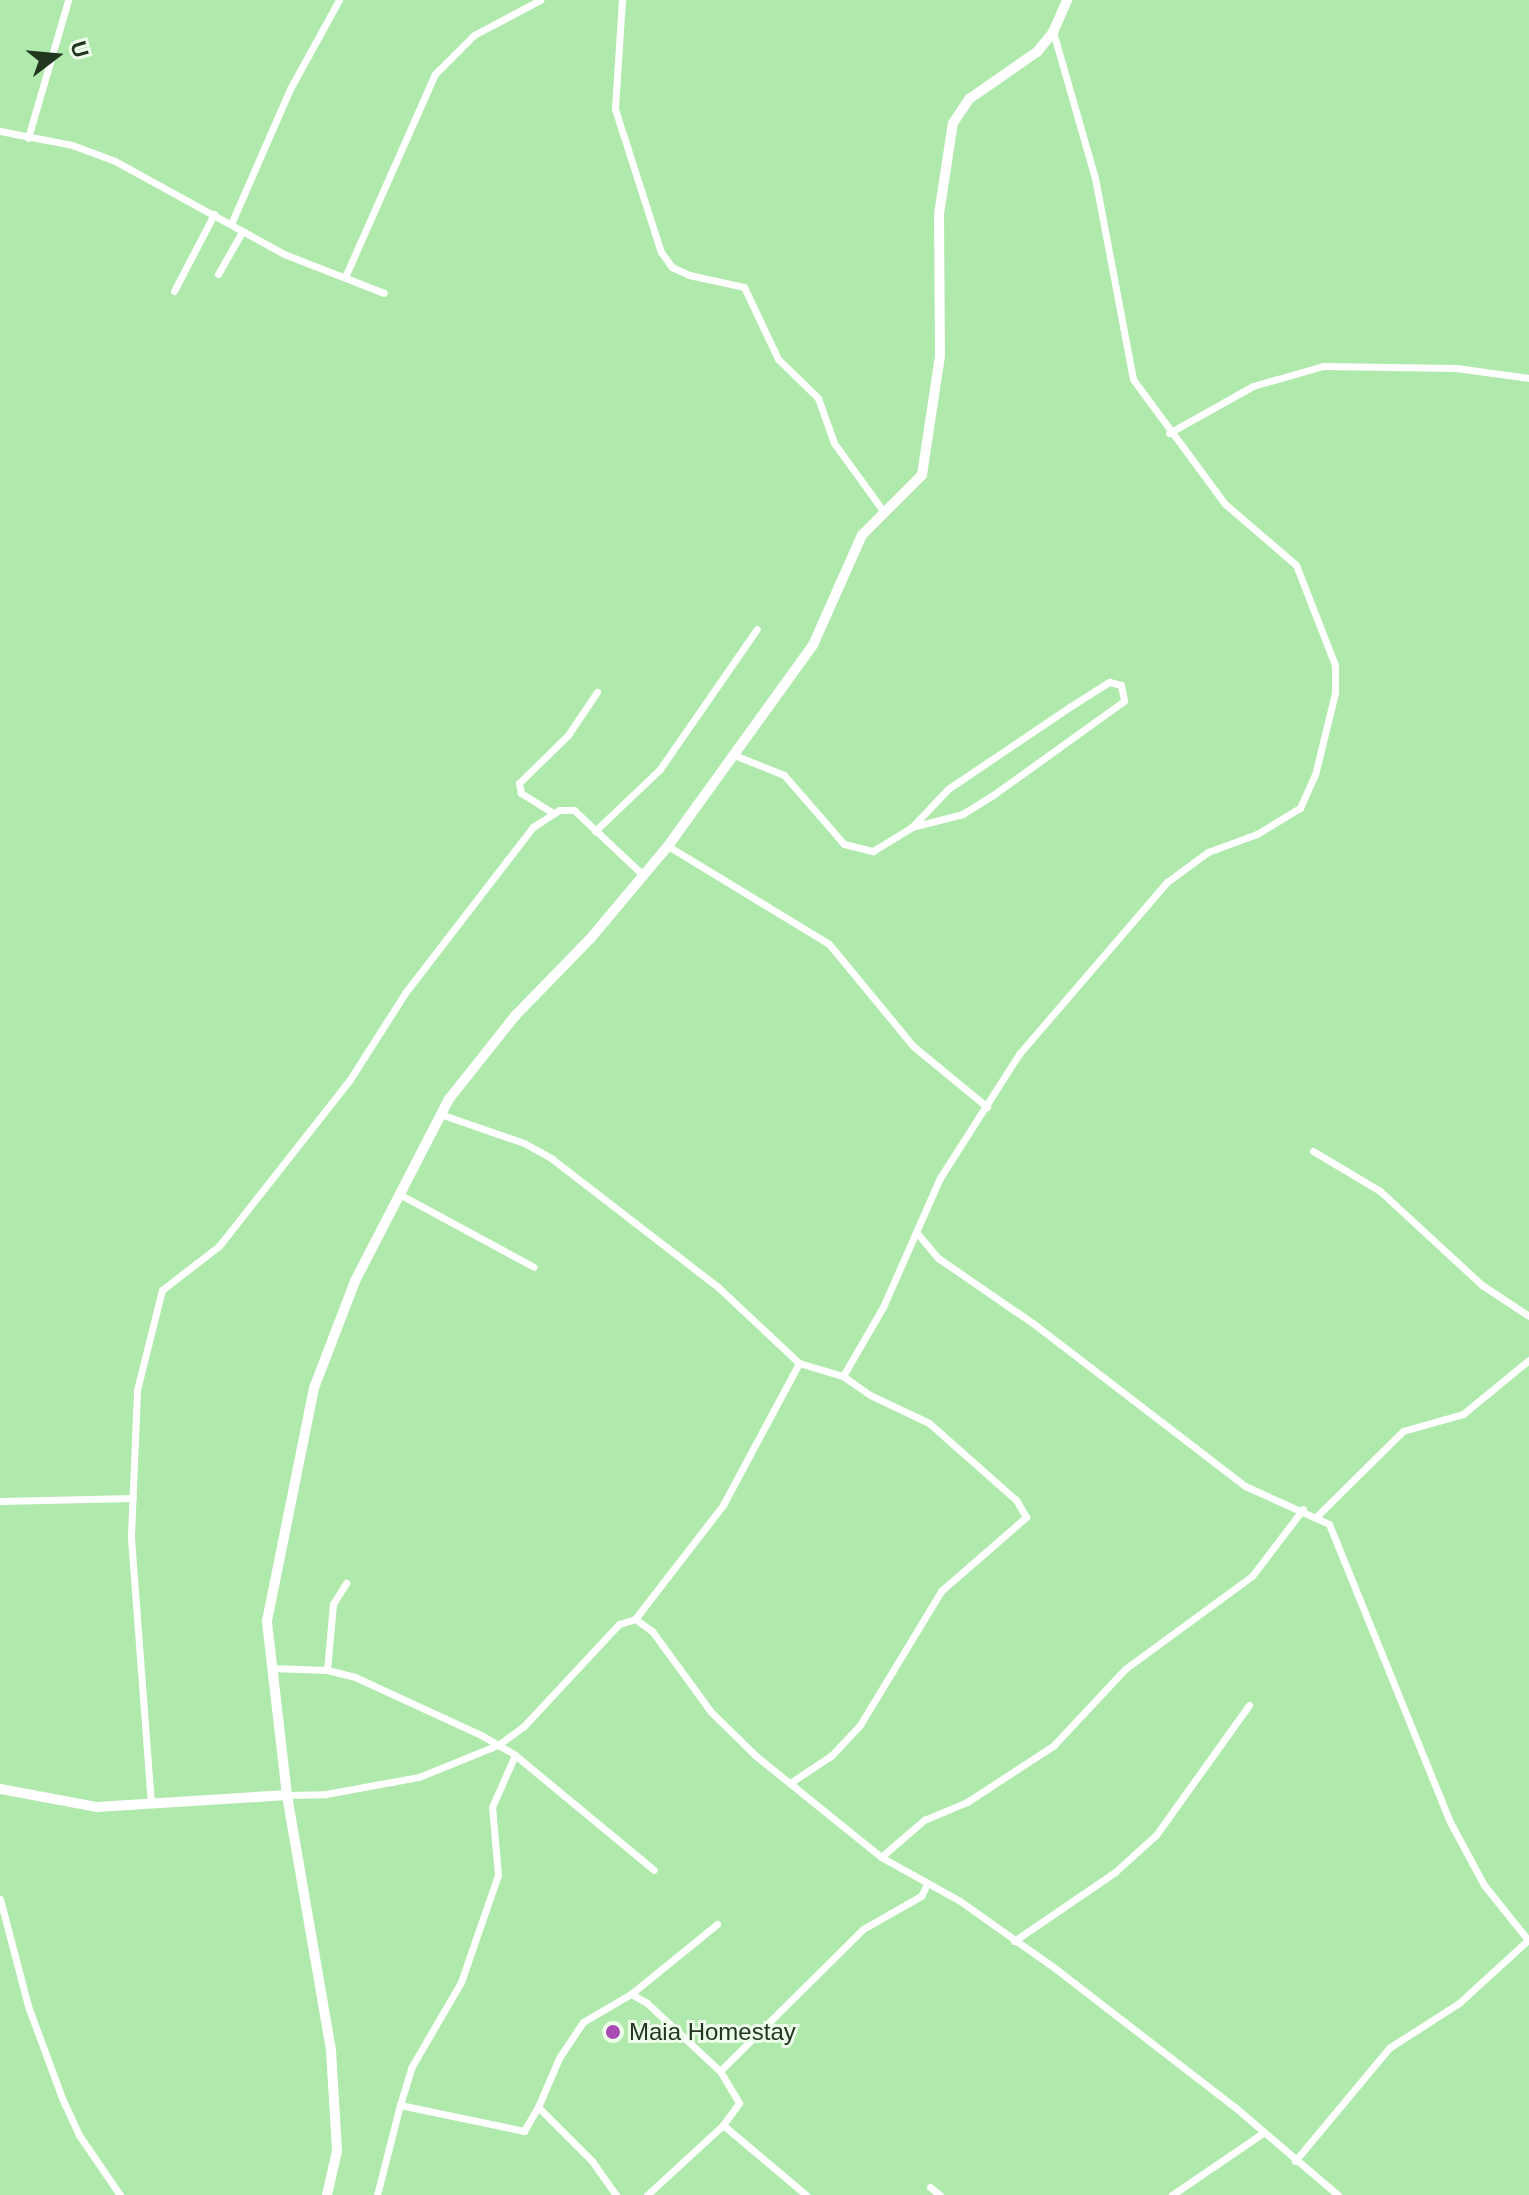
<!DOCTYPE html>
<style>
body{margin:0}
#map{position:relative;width:1529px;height:2195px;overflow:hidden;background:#afe9ab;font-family:Helvetica,sans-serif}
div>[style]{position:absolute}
.street>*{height:7px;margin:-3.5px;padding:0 3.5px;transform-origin:3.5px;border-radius:3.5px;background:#fff}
.secondary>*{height:10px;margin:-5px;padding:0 5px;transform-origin:5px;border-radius:5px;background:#fff}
.dots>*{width:22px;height:22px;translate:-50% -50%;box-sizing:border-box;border:4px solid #edfeeb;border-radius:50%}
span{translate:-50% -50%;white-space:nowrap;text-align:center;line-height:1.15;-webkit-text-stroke:6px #edfeeb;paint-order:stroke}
.poi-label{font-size:24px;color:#21381f}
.left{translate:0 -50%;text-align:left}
.north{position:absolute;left:16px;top:16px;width:80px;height:80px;-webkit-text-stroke:6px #edfeeb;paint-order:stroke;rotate:74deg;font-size:22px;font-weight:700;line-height:32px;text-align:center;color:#21381f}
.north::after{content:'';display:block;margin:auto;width:28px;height:36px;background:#21381f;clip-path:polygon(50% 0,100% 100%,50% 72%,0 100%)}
</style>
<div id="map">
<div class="street">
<div style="left:622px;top:0;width:109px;rotate:93.7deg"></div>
<div style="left:615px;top:109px;width:150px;rotate:72.2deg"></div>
<div style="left:661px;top:252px;width:19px;rotate:54deg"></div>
<div style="left:672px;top:267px;width:19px;rotate:25deg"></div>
<div style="left:689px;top:275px;width:56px;rotate:12.3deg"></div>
<div style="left:744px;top:287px;width:80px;rotate:64.7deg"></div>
<div style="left:778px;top:359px;width:56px;rotate:44.3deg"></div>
<div style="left:818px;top:398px;width:48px;rotate:70.4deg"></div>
<div style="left:834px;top:443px;width:85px;rotate:54.1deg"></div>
<div style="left:0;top:131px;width:73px;rotate:11deg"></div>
<div style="left:72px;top:145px;width:46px;rotate:20.4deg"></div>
<div style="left:115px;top:161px;width:193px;rotate:28.8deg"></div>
<div style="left:284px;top:254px;width:107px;rotate:21.3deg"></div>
<div style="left:28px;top:138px;width:144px;rotate:-73.8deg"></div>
<div style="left:231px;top:224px;width:147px;rotate:-66.4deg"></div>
<div style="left:290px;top:89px;width:102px;rotate:-61.2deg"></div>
<div style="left:218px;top:274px;width:48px;rotate:-60.3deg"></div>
<div style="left:345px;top:277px;width:222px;rotate:-66.1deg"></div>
<div style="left:435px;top:74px;width:55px;rotate:-45deg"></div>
<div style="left:474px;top:35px;width:75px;rotate:-27.9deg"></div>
<div style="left:174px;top:291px;width:87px;rotate:-62.5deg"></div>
<div style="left:1169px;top:433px;width:96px;rotate:-29.2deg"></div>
<div style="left:1253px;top:386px;width:73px;rotate:-15.9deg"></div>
<div style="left:1323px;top:366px;width:133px;rotate:0.9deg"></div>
<div style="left:1456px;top:368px;width:74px;rotate:7.8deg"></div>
<div style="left:734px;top:755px;width:54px;rotate:21.8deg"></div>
<div style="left:784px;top:775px;width:91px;rotate:49deg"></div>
<div style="left:844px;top:844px;width:30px;rotate:14deg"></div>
<div style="left:873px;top:851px;width:46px;rotate:-31.6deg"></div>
<div style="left:912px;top:827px;width:52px;rotate:-46.5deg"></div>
<div style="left:948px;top:789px;width:145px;rotate:-34deg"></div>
<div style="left:1068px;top:708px;width:49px;rotate:-32.4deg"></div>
<div style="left:1109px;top:682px;width:12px;rotate:14deg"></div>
<div style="left:1121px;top:685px;width:16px;rotate:79deg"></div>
<div style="left:1124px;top:701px;width:161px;rotate:144.3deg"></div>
<div style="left:993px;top:795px;width:36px;rotate:148deg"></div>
<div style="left:963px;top:814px;width:53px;rotate:165.7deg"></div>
<div style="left:553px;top:813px;width:38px;rotate:-148deg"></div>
<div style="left:521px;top:793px;width:10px;rotate:-101deg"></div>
<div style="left:519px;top:783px;width:69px;rotate:-44.4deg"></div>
<div style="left:568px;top:735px;width:52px;rotate:-56deg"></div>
<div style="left:595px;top:831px;width:90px;rotate:-43.6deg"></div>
<div style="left:660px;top:769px;width:170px;rotate:-55.3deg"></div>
<div style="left:668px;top:846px;width:188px;rotate:31.3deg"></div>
<div style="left:829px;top:944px;width:132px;rotate:50.5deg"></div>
<div style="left:913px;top:1046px;width:96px;rotate:39.5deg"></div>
<div style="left:440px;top:1114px;width:89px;rotate:19deg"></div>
<div style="left:524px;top:1143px;width:31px;rotate:29deg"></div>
<div style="left:551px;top:1158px;width:212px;rotate:37.7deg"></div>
<div style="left:719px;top:1288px;width:110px;rotate:43.2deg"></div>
<div style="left:1313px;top:1151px;width:78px;rotate:30.8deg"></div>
<div style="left:1380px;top:1191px;width:139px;rotate:42.7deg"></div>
<div style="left:1482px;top:1285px;width:56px;rotate:33.4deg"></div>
<div style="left:399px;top:1194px;width:153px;rotate:28.4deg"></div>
<div style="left:917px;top:1233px;width:33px;rotate:50deg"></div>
<div style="left:938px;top:1258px;width:116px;rotate:34.5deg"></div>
<div style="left:1034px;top:1324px;width:266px;rotate:37.5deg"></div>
<div style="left:1245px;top:1486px;width:92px;rotate:24.3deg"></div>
<div style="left:1329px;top:1524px;width:319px;rotate:67.9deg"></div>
<div style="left:1449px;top:1820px;width:74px;rotate:61.7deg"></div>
<div style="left:1484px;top:1885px;width:70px;rotate:51.3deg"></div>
<div style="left:0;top:1501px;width:133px;rotate:-1.3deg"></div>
<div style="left:1317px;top:1516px;width:121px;rotate:-44.7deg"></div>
<div style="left:1403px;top:1431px;width:62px;rotate:-15.8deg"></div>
<div style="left:1463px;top:1414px;width:85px;rotate:-39.3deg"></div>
<div style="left:635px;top:1619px;width:144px;rotate:-52.3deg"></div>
<div style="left:723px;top:1505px;width:161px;rotate:-61.8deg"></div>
<div style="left:799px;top:1363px;width:46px;rotate:16.5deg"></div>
<div style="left:271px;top:1668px;width:56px;rotate:2deg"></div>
<div style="left:327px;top:1670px;width:29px;rotate:14deg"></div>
<div style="left:355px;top:1677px;width:139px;rotate:24.7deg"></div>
<div style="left:481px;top:1735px;width:39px;rotate:30deg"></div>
<div style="left:515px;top:1755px;width:180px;rotate:39.6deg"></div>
<div style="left:327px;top:1670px;width:66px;rotate:-84.8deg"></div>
<div style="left:333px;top:1604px;width:25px;rotate:-58deg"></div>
<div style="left:790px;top:1783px;width:50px;rotate:-33.7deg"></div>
<div style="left:832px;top:1755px;width:41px;rotate:-47deg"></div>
<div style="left:860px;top:1725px;width:157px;rotate:-58.8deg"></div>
<div style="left:941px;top:1591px;width:113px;rotate:-41deg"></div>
<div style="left:1026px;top:1517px;width:20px;rotate:-120deg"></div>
<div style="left:1016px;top:1500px;width:116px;rotate:-138.5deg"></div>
<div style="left:929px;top:1423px;width:65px;rotate:-154.6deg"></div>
<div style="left:870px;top:1395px;width:33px;rotate:-145deg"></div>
<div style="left:843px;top:1376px;width:80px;rotate:-59.9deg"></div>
<div style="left:883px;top:1307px;width:141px;rotate:-66.2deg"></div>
<div style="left:940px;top:1178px;width:147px;rotate:-57.5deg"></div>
<div style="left:1019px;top:1054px;width:227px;rotate:-49.3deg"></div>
<div style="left:1167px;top:882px;width:51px;rotate:-36.2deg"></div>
<div style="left:1208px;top:852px;width:52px;rotate:-20.2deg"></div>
<div style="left:1257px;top:834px;width:50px;rotate:-31.2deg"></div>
<div style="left:1300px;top:808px;width:36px;rotate:-66deg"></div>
<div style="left:1315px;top:775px;width:84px;rotate:-76.3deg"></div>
<div style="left:1335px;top:693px;width:28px;rotate:-90deg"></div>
<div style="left:1335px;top:665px;width:107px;rotate:-111.3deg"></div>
<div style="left:1296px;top:565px;width:94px;rotate:-139.3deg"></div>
<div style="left:1225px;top:504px;width:155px;rotate:-126.4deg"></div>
<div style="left:1133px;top:379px;width:205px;rotate:-100.7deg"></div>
<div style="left:1095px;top:178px;width:152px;rotate:-106deg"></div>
<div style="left:287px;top:1795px;width:39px;rotate:-1deg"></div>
<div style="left:326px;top:1794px;width:95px;rotate:-10.4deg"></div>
<div style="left:419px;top:1777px;width:85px;rotate:-22.1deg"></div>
<div style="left:498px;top:1745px;width:31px;rotate:-36deg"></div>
<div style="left:523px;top:1727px;width:141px;rotate:-47deg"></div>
<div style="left:619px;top:1624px;width:17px;rotate:-17deg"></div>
<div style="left:635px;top:1619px;width:21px;rotate:35deg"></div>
<div style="left:652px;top:1631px;width:100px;rotate:53.9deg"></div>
<div style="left:711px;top:1712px;width:63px;rotate:44.4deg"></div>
<div style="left:756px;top:1756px;width:161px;rotate:38.9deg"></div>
<div style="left:881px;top:1857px;width:90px;rotate:29.1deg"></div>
<div style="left:960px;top:1901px;width:118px;rotate:35.3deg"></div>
<div style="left:1056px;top:1969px;width:227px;rotate:37.7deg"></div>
<div style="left:1236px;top:2108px;width:134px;rotate:40.5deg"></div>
<div style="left:151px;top:1804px;width:270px;rotate:-94.3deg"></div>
<div style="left:131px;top:1535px;width:145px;rotate:-87.6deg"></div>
<div style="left:137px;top:1390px;width:103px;rotate:-76deg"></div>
<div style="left:162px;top:1290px;width:72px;rotate:-37.7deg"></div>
<div style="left:219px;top:1246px;width:210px;rotate:-51.8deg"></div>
<div style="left:349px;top:1081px;width:104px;rotate:-57.5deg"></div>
<div style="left:405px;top:993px;width:210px;rotate:-52.4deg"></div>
<div style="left:533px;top:827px;width:31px;rotate:-33deg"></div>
<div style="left:559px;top:810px;width:15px"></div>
<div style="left:574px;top:810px;width:95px;rotate:43.3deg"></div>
<div style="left:881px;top:1857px;width:57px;rotate:-40.7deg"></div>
<div style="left:924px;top:1820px;width:47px;rotate:-22.7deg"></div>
<div style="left:967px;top:1802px;width:103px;rotate:-33.1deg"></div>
<div style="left:1053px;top:1746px;width:105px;rotate:-46.9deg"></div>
<div style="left:1125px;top:1669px;width:157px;rotate:-36.2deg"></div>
<div style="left:1252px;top:1576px;width:84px;rotate:-52.7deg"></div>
<div style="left:0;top:1899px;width:111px;rotate:75.3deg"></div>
<div style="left:28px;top:2006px;width:98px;rotate:69.7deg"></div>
<div style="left:62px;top:2098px;width:41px;rotate:65.3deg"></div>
<div style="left:79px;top:2135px;width:73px;rotate:55.7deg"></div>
<div style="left:1014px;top:1941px;width:122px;rotate:-34.3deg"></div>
<div style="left:1115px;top:1872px;width:55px;rotate:-42.1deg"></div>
<div style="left:1156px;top:1835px;width:160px;rotate:-54.4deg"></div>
<div style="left:631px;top:1994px;width:111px;rotate:-39.1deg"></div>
<div style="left:720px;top:2071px;width:202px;rotate:-44.8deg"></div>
<div style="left:863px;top:1929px;width:67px;rotate:-29.6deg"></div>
<div style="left:921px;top:1896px;width:13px;rotate:-63deg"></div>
<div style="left:400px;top:2105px;width:39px;rotate:-73deg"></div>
<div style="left:411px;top:2068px;width:99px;rotate:-59.8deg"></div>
<div style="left:461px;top:1982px;width:113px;rotate:-70.9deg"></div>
<div style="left:498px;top:1875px;width:68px;rotate:-95deg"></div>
<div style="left:492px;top:1807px;width:57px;rotate:-66.1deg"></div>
<div style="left:1295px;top:2161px;width:147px;rotate:-50.2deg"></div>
<div style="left:1389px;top:2048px;width:83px;rotate:-32.7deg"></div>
<div style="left:1459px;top:2003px;width:95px;rotate:-42.4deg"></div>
<div style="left:930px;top:2187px;width:13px;rotate:39deg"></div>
<div style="left:377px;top:2195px;width:93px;rotate:-75.7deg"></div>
<div style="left:400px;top:2105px;width:127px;rotate:11.8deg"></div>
<div style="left:524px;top:2131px;width:28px;rotate:-60deg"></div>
<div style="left:616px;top:2195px;width:42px;rotate:-125.2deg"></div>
<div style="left:592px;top:2161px;width:76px;rotate:-135deg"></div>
<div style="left:538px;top:2107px;width:53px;rotate:-66.8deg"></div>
<div style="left:559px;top:2058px;width:43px;rotate:-56.3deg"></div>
<div style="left:583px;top:2022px;width:56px;rotate:-30.3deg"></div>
<div style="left:631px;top:1994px;width:18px;rotate:29deg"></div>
<div style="left:647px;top:2003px;width:100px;rotate:43deg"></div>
<div style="left:720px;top:2071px;width:37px;rotate:59deg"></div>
<div style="left:739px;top:2103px;width:27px;rotate:126deg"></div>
<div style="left:723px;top:2125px;width:109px;rotate:40.1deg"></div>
<div style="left:647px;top:2195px;width:103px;rotate:-42.6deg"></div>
<div style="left:1172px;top:2195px;width:110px;rotate:-34.3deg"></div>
</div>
<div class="secondary">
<div style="left:0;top:1789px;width:99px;rotate:10.5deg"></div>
<div style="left:97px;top:1807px;width:190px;rotate:-3.6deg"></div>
<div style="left:327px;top:2195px;width:45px;rotate:-77.2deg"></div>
<div style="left:337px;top:2151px;width:101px;rotate:-93.4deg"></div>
<div style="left:331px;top:2050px;width:259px;rotate:-99.8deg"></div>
<div style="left:287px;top:1795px;width:175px;rotate:-96.6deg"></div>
<div style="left:267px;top:1621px;width:238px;rotate:-78.6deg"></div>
<div style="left:314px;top:1388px;width:115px;rotate:-69deg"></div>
<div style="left:355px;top:1281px;width:205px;rotate:-62.7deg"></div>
<div style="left:449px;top:1099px;width:106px;rotate:-51.5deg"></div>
<div style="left:515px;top:1016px;width:107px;rotate:-45.8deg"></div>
<div style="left:590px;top:939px;width:121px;rotate:-50deg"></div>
<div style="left:668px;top:846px;width:248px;rotate:-54.2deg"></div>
<div style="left:813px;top:645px;width:120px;rotate:-66deg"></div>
<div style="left:862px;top:535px;width:85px;rotate:-45deg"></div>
<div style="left:922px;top:475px;width:120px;rotate:-81.4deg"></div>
<div style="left:940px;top:356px;width:142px;rotate:-90.4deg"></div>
<div style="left:939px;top:214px;width:92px;rotate:-81.3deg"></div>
<div style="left:953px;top:123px;width:29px;rotate:-56deg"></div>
<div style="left:969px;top:99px;width:83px;rotate:-34.7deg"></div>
<div style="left:1037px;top:52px;width:26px;rotate:-51deg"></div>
<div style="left:1053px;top:32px;width:35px;rotate:-66deg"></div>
</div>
<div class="dots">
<div style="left:613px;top:2032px;background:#a649b3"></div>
</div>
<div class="poi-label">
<span class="left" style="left:629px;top:2032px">Maia Homestay</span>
</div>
<div class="north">U</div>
</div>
